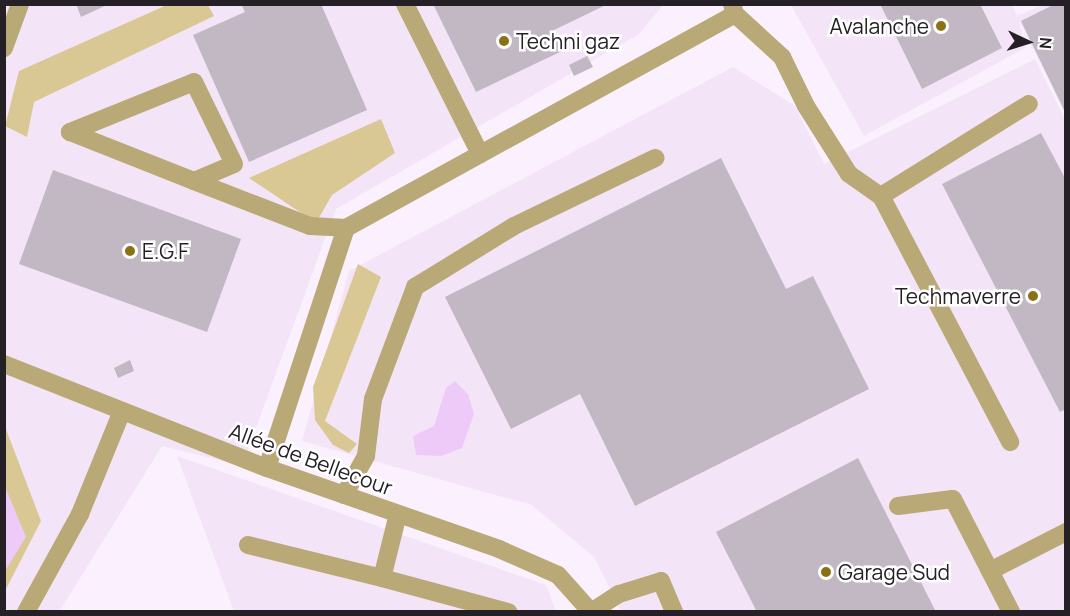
<!DOCTYPE html>
<meta charset="utf-8">
<style>
body{margin:0}
#map{position:relative;width:1070px;height:616px;overflow:hidden;background:#fbf1fe;font-family:Manrope,sans-serif}
div>[style]{position:absolute}
.built>*{inset:0;background:#f3e4f7}
.green>*{inset:0;background:#dac894}
.water>*{inset:0;background:#eecaf9}
.building>*{inset:0;background:#c2b8c4}
.minor>*{height:18px;margin:-9px;padding:0 9px;transform-origin:9px;border-radius:9px;background:#b9a977}
.dots>*{width:16px;height:16px;translate:-50% -50%;box-sizing:border-box;border:3px solid #fff;border-radius:50%}
span{translate:-50% -50%;white-space:nowrap;text-align:center;line-height:1.15;-webkit-text-stroke:5px #fff;paint-order:stroke}
.poi-label{font-size:21px;color:#242025}
.right{translate:-100% -50%;text-align:right}
.left{translate:0 -50%;text-align:left}
.street-label{font-size:21px;color:#242025}
.frame{position:absolute;inset:0;border:6px solid #242025;pointer-events:none}
.north{position:absolute;left:998px;top:12px;width:60px;height:60px;-webkit-text-stroke:4px #fff;paint-order:stroke;rotate:94deg;font-size:16px;font-weight:700;line-height:24px;text-align:center;color:#242025}
.north::after{content:'';display:block;margin:auto;width:21px;height:27px;background:#242025;clip-path:polygon(50% 0,100% 100%,50% 72%,0 100%)}
</style>
<div id="map">
<div class="built">
<div style="clip-path:polygon(4px 5px,663px 5px,639px 34px,336px 209px,242px 466px,162px 446px,59px 612px,5px 611px)"></div>
<div style="clip-path:polygon(791px 5px,1012px 5px,1017px 16px,1043px 5px,1065px 5px,1065px 113px,1019px 20px,1025px 48px,864px 136px)"></div>
<div style="clip-path:polygon(1035px 59px,1065px 119px,1065px 611px,621px 611px,594px 557px,532px 505px,302px 441px,349px 271px,733px 67px,795px 106px,824px 164px)"></div>
<div style="clip-path:polygon(177px 456px,546px 585px,556px 611px,234px 611px)"></div>
</div>
<div class="green">
<div style="clip-path:polygon(169px 4px,208px 5px,214px 16px,34px 102px,27px 137px,5px 126px,19px 71px)"></div>
<div style="clip-path:polygon(381px 119px,395px 153px,332px 195px,316px 223px,249px 178px)"></div>
<div style="clip-path:polygon(358px 264px,381px 277px,325px 421px,357px 444px,349px 453px,333px 445px,315px 420px,313px 387px)"></div>
<div style="clip-path:polygon(4px 424px,41px 521px,5px 591px,4px 591px)"></div>
</div>
<div class="water">
<div style="clip-path:polygon(455px 381px,468px 394px,474px 414px,462px 448px,441px 456px,416px 455px,413px 436px,434px 426px,446px 388px)"></div>
<div style="clip-path:polygon(4px 484px,26px 537px,5px 571px,4px 571px)"></div>
</div>
<div class="building">
<div style="clip-path:polygon(76px 4px,109px 4px,81px 17px)"></div>
<div style="clip-path:polygon(241px 4px,321px 4px,367px 110px,249px 162px,193px 35px,245px 12px)"></div>
<div style="clip-path:polygon(433px 4px,608px 4px,552px 31px,562px 51px,476px 92px)"></div>
<div style="clip-path:polygon(880px 4px,980px 4px,1002px 48px,922px 89px)"></div>
<div style="clip-path:polygon(1055px 4px,1066px 4px,1066px 114px,1021px 21px)"></div>
<div style="clip-path:polygon(587px 56px,593px 67px,574px 76px,569px 65px)"></div>
<div style="clip-path:polygon(1041px 133px,1066px 180px,1066px 409px,1060px 412px,942px 184px)"></div>
<div style="clip-path:polygon(721px 158px,786px 289px,813px 276px,869px 389px,635px 506px,580px 394px,511px 429px,445px 297px)"></div>
<div style="clip-path:polygon(53px 170px,241px 239px,207px 332px,19px 264px)"></div>
<div style="clip-path:polygon(130px 360px,134px 371px,118px 378px,114px 368px)"></div>
<div style="clip-path:polygon(858px 458px,936px 612px,757px 612px,716px 532px)"></div>
</div>
<div class="minor">
<div style="left:405px;top:4px;width:168px;rotate:63.4deg"></div>
<div style="left:732px;top:4px;width:10px;rotate:73deg"></div>
<div style="left:735px;top:14px;width:64px;rotate:42.5deg"></div>
<div style="left:782px;top:57px;width:55px;rotate:63.9deg"></div>
<div style="left:806px;top:106px;width:80px;rotate:57.7deg"></div>
<div style="left:849px;top:174px;width:39px;rotate:35deg"></div>
<div style="left:881px;top:196px;width:278px;rotate:62.3deg"></div>
<div style="left:4px;top:48px;width:47px;rotate:-70deg"></div>
<div style="left:194px;top:181px;width:43px;rotate:-23deg"></div>
<div style="left:234px;top:164px;width:91px;rotate:-116deg"></div>
<div style="left:194px;top:82px;width:134px;rotate:158deg"></div>
<div style="left:70px;top:132px;width:133px;rotate:21.6deg"></div>
<div style="left:194px;top:181px;width:124px;rotate:21.2deg"></div>
<div style="left:310px;top:226px;width:36px;rotate:3deg"></div>
<div style="left:881px;top:196px;width:174px;rotate:-31.9deg"></div>
<div style="left:4px;top:364px;width:283px;rotate:21.6deg"></div>
<div style="left:267px;top:468px;width:246px;rotate:19.2deg"></div>
<div style="left:499px;top:549px;width:64px;rotate:23.8deg"></div>
<div style="left:558px;top:575px;width:50px;rotate:48.3deg"></div>
<div style="left:267px;top:468px;width:253px;rotate:-71.8deg"></div>
<div style="left:346px;top:228px;width:444px;rotate:-28.8deg"></div>
<div style="left:344px;top:495px;width:45px;rotate:-60.6deg"></div>
<div style="left:366px;top:456px;width:57px;rotate:-83deg"></div>
<div style="left:373px;top:399px;width:120px;rotate:-69.4deg"></div>
<div style="left:415px;top:287px;width:116px;rotate:-31.6deg"></div>
<div style="left:514px;top:226px;width:157px;rotate:-25.7deg"></div>
<div style="left:898px;top:506px;width:55px;rotate:-7.3deg"></div>
<div style="left:953px;top:499px;width:127px;rotate:62.8deg"></div>
<div style="left:398px;top:514px;width:66px;rotate:104deg"></div>
<div style="left:382px;top:578px;width:131px;rotate:15.1deg"></div>
<div style="left:248px;top:545px;width:138px;rotate:13.8deg"></div>
<div style="left:990px;top:571px;width:85px;rotate:-27.2deg"></div>
<div style="left:26px;top:612px;width:112px;rotate:-61.1deg"></div>
<div style="left:80px;top:514px;width:111px;rotate:-67.8deg"></div>
<div style="left:591px;top:612px;width:33px;rotate:-33deg"></div>
<div style="left:619px;top:594px;width:44px;rotate:-17.2deg"></div>
<div style="left:661px;top:581px;width:34px;rotate:67deg"></div>
</div>
<div class="dots">
<div style="left:941px;top:26px;background:#8b7114"></div>
<div style="left:504px;top:41px;background:#8b7114"></div>
<div style="left:130px;top:251px;background:#8b7114"></div>
<div style="left:1033px;top:296px;background:#8b7114"></div>
<div style="left:826px;top:572px;background:#8b7114"></div>
</div>
<div class="poi-label">
<span class="right" style="left:929px;top:26px">Avalanche</span>
<span class="left" style="left:516px;top:41px">Techni gaz</span>
<span class="left" style="left:142px;top:251px">E.G.F</span>
<span class="right" style="left:1021px;top:296px">Techmaverre</span>
<span class="left" style="left:838px;top:572px">Garage Sud</span>
</div>
<div class="street-label">
<span style="left:311px;top:459px;rotate:20deg">Allée de Bellecour</span>
</div>
<div class="frame"></div>
<div class="north">N</div>
</div>
